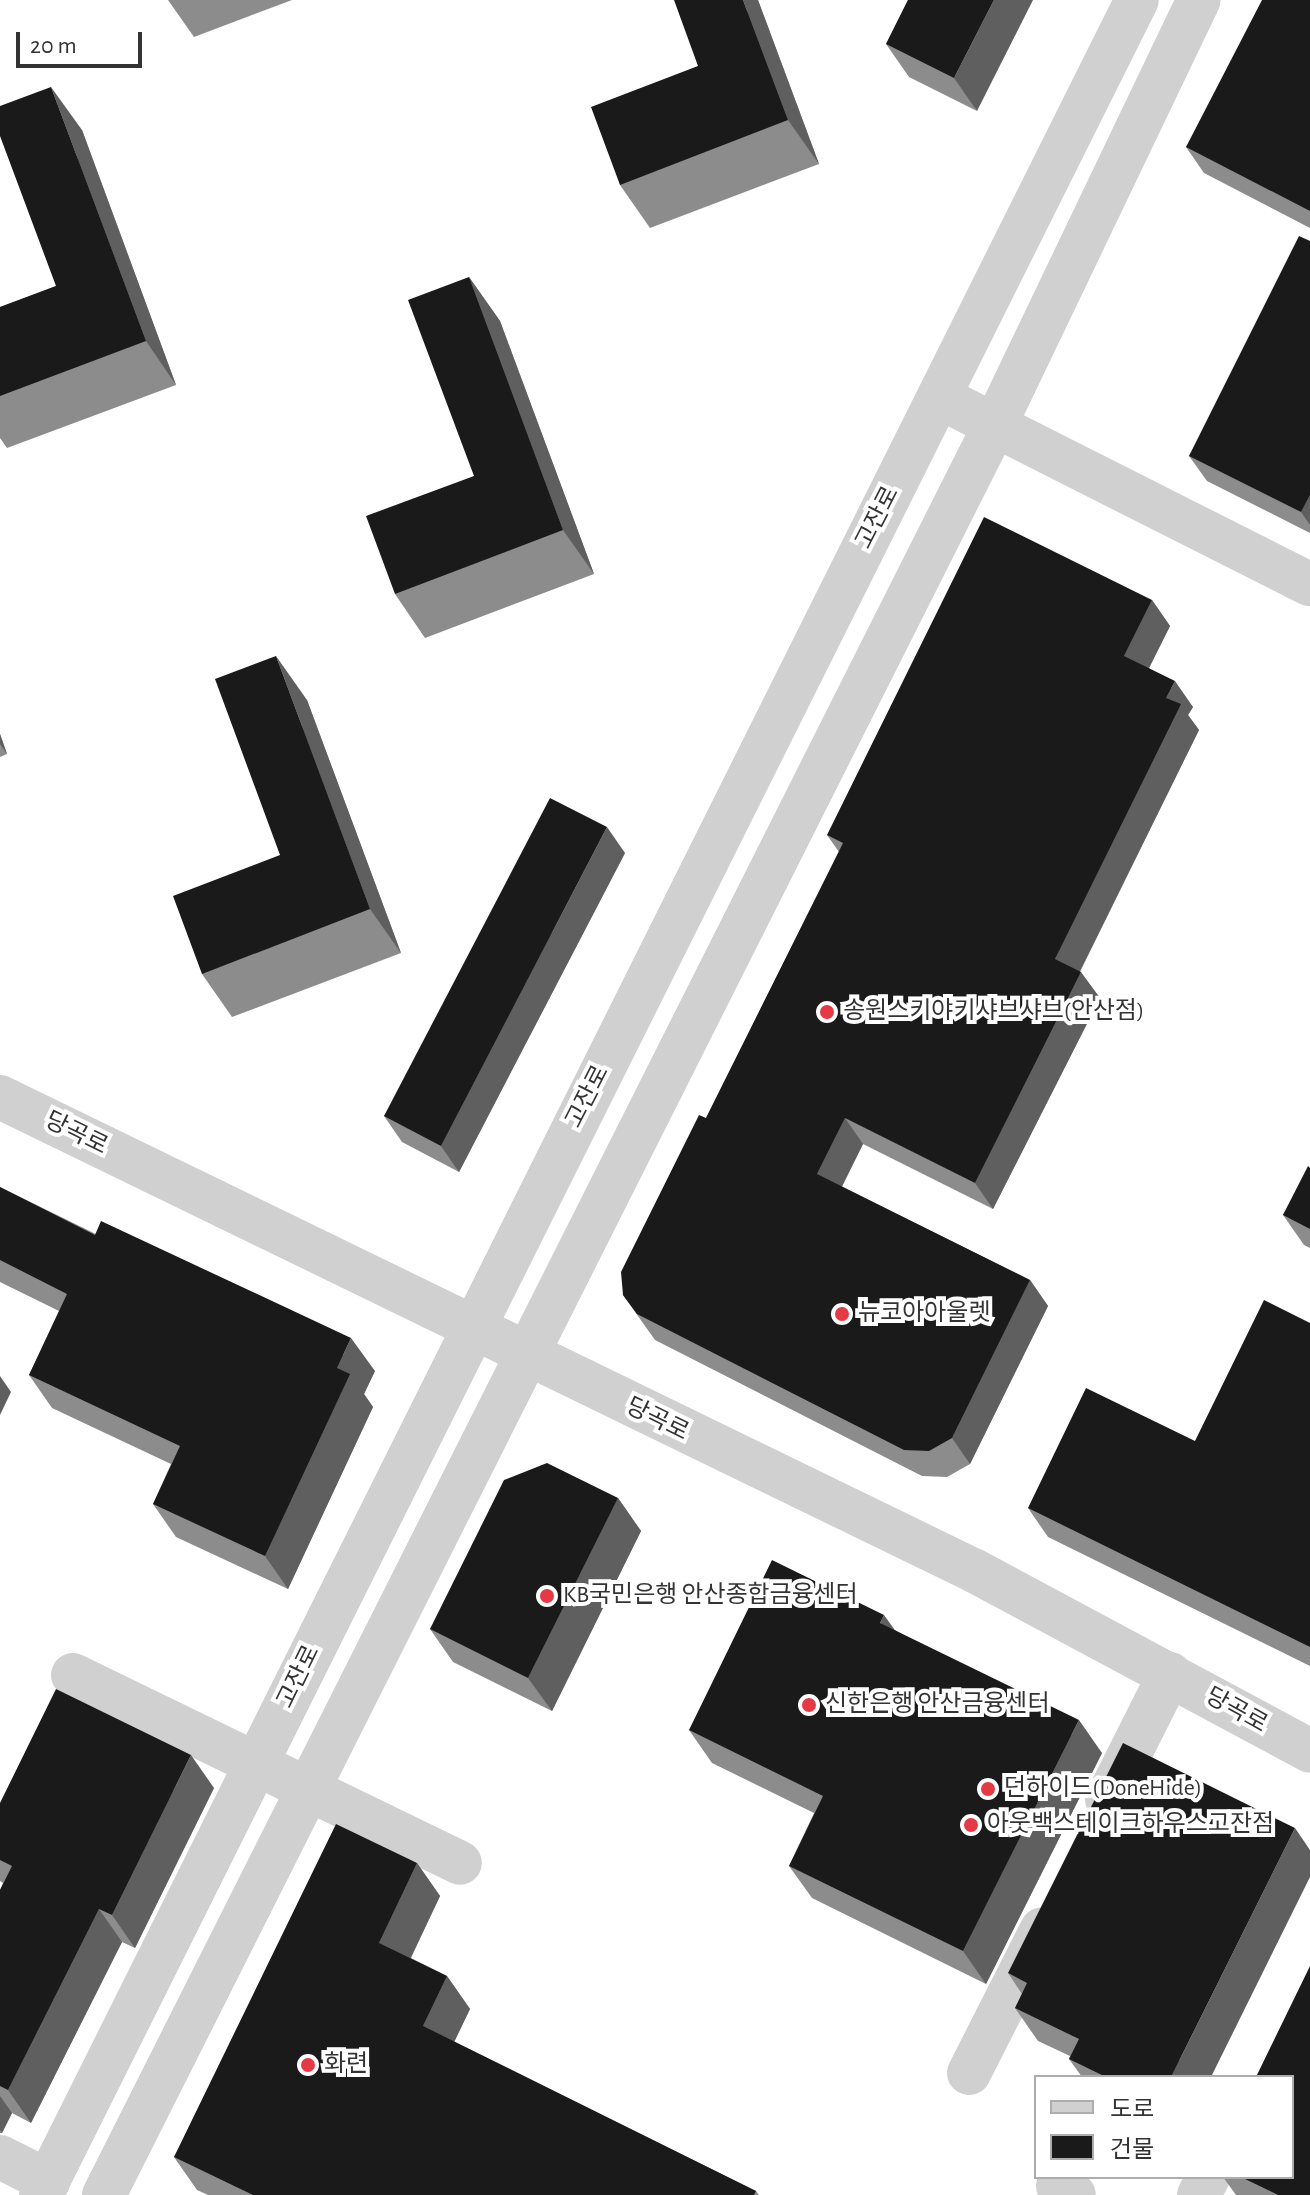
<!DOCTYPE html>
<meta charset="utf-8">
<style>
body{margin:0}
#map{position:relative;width:1310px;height:2195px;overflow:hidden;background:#fff;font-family:"Alegreya Sans","Noto Sans KR",sans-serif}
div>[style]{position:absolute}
.minor>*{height:44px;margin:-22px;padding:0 22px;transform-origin:22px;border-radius:22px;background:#d0d0d0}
.tertiary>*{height:44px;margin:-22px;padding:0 22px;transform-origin:22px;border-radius:22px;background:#d0d0d0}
.wall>*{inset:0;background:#8c8c8c}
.shaded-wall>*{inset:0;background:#5f5f5f}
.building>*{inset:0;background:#1a1a1a}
.dots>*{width:22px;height:22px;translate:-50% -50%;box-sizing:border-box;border:4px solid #fff;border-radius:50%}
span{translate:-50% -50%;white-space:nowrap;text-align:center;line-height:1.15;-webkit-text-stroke:8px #fff;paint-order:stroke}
.street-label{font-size:24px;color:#333}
.poi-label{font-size:24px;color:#333}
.left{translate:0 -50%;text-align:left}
.legend{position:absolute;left:1034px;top:2075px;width:260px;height:104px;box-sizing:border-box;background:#fff;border:2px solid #adadad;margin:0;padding:10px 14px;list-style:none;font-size:24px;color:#333}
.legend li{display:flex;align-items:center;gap:16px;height:40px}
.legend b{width:40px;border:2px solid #adadad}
.scale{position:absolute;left:16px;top:32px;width:126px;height:36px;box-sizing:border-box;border:4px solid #333;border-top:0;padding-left:10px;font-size:24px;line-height:28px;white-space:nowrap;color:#333;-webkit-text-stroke:6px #fff;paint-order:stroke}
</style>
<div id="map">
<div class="minor">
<div style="left:939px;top:397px;width:415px;rotate:26.8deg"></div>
<div style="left:73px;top:1675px;width:430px;rotate:25.9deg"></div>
<div style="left:1107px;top:1799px;width:140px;rotate:-63.3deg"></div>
<div style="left:969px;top:2073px;width:161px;rotate:-63.1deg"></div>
<div style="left:0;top:2157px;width:54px;rotate:26.6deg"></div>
<div style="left:1058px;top:2186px;width:18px;rotate:29deg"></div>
<div style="left:1199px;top:2195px;width:20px;rotate:-63deg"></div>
</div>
<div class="tertiary">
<div style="left:0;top:1097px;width:1084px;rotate:25.93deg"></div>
<div style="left:975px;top:1571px;width:380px;rotate:28.2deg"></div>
<div style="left:41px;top:2195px;width:2453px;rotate:-63.47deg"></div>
<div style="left:104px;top:2195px;width:1982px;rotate:-63.28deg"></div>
<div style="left:995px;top:425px;width:471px;rotate:-64.4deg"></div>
</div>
<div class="wall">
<div style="clip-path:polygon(168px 0,292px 0,194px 37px)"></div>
<div style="clip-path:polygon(758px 0,819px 164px,650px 228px,620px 185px,698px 66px)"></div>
<div style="clip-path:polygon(908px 0,977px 111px,909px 77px,886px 44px)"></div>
<div style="clip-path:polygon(1310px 0,1310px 228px,1204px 173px,1186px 147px)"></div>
<div style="clip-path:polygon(82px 130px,176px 385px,7px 448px,0 438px,0 307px,56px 286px)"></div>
<div style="clip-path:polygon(1310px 241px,1310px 533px,1207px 481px,1189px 456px)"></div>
<div style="clip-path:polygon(469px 277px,500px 321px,594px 574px,425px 638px,395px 594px,474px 476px)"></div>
<div style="clip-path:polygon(1152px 600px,1170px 626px,1149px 668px,1193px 707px,1188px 715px,1199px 730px,1080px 972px,1100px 998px,993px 1209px,863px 1144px,842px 1187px,1030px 1280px,1048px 1306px,970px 1464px,947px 1477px,922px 1476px,655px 1340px,623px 1295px,706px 1118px,839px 852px,827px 835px)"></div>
<div style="clip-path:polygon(307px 700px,401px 953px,232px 1017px,202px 974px,280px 855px)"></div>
<div style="clip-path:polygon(0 734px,7px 754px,0 757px)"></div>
<div style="clip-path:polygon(625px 853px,459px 1172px,402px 1142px,384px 1116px)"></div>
<div style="clip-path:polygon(1310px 1168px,1310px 1248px,1304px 1245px,1283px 1215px)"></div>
<div style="clip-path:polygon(0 1187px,375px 1371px,364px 1394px,373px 1407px,288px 1589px,176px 1537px,153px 1504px,171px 1464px,52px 1408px,29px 1375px,59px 1311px,0 1282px)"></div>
<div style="clip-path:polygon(1310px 1323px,1310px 1666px,1048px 1537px,1028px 1508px,1195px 1441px)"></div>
<div style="clip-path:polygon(618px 1498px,641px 1531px,552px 1711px,453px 1662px,430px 1629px)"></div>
<div style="clip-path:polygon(895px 1630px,1102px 1753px,986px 1984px,812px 1898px,789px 1866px,814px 1813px,712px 1763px,689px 1730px)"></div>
<div style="clip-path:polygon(214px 1788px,135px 1948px,122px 1942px,31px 2123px,12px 2113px,2px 2133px,0 2133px,0 1890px,3px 1883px,0 1881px,0 1803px)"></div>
<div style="clip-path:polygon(417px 1863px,440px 1896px,411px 1958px,447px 1976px,470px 2009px,454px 2042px,756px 2191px,759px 2195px,208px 2195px,197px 2190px,174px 2157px)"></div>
<div style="clip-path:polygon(1008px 1973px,1211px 2077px,1082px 2077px,1069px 2059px,1070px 2056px,1038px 2041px,1015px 2008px,1022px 1994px)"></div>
<div style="clip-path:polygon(1223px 2177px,1292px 2177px,1310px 2195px,1236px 2195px)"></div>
</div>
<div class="shaded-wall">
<div style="clip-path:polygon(743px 0,758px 0,819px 164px,788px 120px)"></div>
<div style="clip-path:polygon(994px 0,1033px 0,977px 111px,954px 78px)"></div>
<div style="clip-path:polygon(51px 87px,82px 130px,176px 385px,146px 341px)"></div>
<div style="clip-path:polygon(469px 277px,500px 321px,594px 574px,563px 530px)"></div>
<div style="clip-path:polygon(1310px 495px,1310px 525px,1301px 512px)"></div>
<div style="clip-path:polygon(1152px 600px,1170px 626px,1142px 682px,1124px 656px)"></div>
<div style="clip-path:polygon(276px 656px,307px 700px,401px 953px,370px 909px)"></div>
<div style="clip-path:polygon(1175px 681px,1193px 707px,1188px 715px,1199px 730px,1073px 985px,1055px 959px,1166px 698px)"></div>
<div style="clip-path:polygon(0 734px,7px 754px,0 744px)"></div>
<div style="clip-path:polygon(607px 827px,625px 853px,459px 1172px,441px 1146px)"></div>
<div style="clip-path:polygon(1081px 972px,1100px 998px,993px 1209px,975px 1183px)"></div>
<div style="clip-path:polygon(845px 1118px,863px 1144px,835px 1200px,817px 1174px)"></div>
<div style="clip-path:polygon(1030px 1280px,1048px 1306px,970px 1464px,952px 1438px)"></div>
<div style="clip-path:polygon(351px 1338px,375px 1371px,364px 1394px,373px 1407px,288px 1589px,265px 1556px,337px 1368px)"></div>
<div style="clip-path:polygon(0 1376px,11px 1392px,0 1415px)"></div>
<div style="clip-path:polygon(618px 1498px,641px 1531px,552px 1711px,528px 1678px)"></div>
<div style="clip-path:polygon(884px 1615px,907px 1647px,880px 1623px)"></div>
<div style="clip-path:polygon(1079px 1720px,1102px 1753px,986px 1984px,963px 1951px)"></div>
<div style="clip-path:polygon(191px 1755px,214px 1788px,135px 1948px,112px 1915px)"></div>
<div style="clip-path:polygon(1295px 1828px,1310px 1850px,1310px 1877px,1211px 2077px,1171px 2077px)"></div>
<div style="clip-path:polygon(417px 1863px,440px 1896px,402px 1976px,379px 1943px)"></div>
<div style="clip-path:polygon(99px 1909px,122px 1942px,31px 2123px,8px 2090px)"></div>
<div style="clip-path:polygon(447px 1976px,470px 2009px,446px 2059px,423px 2026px)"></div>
<div style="clip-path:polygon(0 2096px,12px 2113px,2px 2133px,0 2130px)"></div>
</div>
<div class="building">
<div style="clip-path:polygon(674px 0,743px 0,788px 120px,620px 185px,591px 107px,698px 66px)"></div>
<div style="clip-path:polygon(908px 0,994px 0,954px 78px,886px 44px)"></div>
<div style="clip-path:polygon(1262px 0,1310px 0,1310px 211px,1186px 147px)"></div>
<div style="clip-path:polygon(51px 87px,146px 341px,0 396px,0 307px,56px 286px,0 136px,0 106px)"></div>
<div style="clip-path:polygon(1299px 236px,1310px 241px,1310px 495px,1301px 512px,1189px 456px)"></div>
<div style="clip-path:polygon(469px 277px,563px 530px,395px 594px,366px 516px,474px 476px,408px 300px)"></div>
<div style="clip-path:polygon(984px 517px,1152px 600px,1124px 656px,1175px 681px,1166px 698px,1181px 704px,1055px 959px,1081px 972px,975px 1183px,845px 1118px,817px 1174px,1030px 1280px,952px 1438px,929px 1451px,904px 1450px,637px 1314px,623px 1295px,621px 1272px,699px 1115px,706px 1118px,843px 843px,827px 835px)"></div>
<div style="clip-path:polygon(276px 656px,370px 909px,202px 974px,173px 896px,280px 855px,215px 679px)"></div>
<div style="clip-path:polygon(550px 798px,607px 827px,441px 1146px,384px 1116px)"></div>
<div style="clip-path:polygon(1308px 1166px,1310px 1168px,1310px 1229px,1283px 1215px)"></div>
<div style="clip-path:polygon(0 1187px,95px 1235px,101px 1221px,351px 1338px,337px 1368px,350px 1374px,265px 1556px,153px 1504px,180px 1446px,29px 1375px,67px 1294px,0 1260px)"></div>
<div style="clip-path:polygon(1264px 1300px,1310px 1323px,1310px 1647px,1028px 1508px,1086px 1388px,1195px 1441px)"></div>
<div style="clip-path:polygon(547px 1463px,618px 1498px,528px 1678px,430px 1629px,504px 1480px)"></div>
<div style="clip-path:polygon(772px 1560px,884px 1615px,880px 1623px,1079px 1720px,963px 1951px,789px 1866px,823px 1796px,689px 1730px)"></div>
<div style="clip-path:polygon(56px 1689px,191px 1755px,112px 1915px,99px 1909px,8px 2090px,0 2086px,0 1890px,12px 1866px,0 1860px,0 1803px)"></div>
<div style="clip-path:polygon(1123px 1743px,1295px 1828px,1171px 2077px,1106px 2077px,1069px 2059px,1079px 2039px,1015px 2008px,1027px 1983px,1008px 1973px)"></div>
<div style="clip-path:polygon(336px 1824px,417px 1863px,379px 1943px,447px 1976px,423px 2026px,756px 2191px,754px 2195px,253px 2195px,174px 2157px)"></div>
<div style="clip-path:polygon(1310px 1966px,1310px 2195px,1278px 2195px,1241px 2177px,1292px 2177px,1292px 2077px,1256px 2077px)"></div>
</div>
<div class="dots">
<div style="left:827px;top:1012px;background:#e63946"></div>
<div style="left:842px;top:1314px;background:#e63946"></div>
<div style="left:547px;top:1596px;background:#e63946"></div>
<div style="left:809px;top:1705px;background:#e63946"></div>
<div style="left:988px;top:1789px;background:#e63946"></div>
<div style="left:971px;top:1825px;background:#e63946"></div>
<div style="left:308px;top:2065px;background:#e63946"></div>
</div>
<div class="street-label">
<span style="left:878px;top:518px;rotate:-63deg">고잔로</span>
<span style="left:588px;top:1097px;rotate:-63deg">고잔로</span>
<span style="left:76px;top:1134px;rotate:26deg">당곡로</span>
<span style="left:657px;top:1420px;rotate:26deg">당곡로</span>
<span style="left:299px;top:1677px;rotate:-64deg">고잔로</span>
<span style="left:1236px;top:1711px;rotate:29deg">당곡로</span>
</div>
<div class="poi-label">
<span class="left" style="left:843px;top:1012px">송원스키야키샤브샤브(안산점)</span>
<span class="left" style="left:858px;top:1314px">뉴코아아울렛</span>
<span class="left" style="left:563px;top:1596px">KB국민은행 안산종합금융센터</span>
<span class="left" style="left:825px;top:1705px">신한은행 안산금융센터</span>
<span class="left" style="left:1004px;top:1789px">던하이드(DoneHide)</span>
<span class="left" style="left:987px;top:1825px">아웃백스테이크하우스고잔점</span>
<span class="left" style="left:324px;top:2065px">화련</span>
</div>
<ul class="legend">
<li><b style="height:10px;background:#d0d0d0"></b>도로</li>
<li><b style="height:22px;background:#1a1a1a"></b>건물</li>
</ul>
<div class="scale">20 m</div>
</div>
